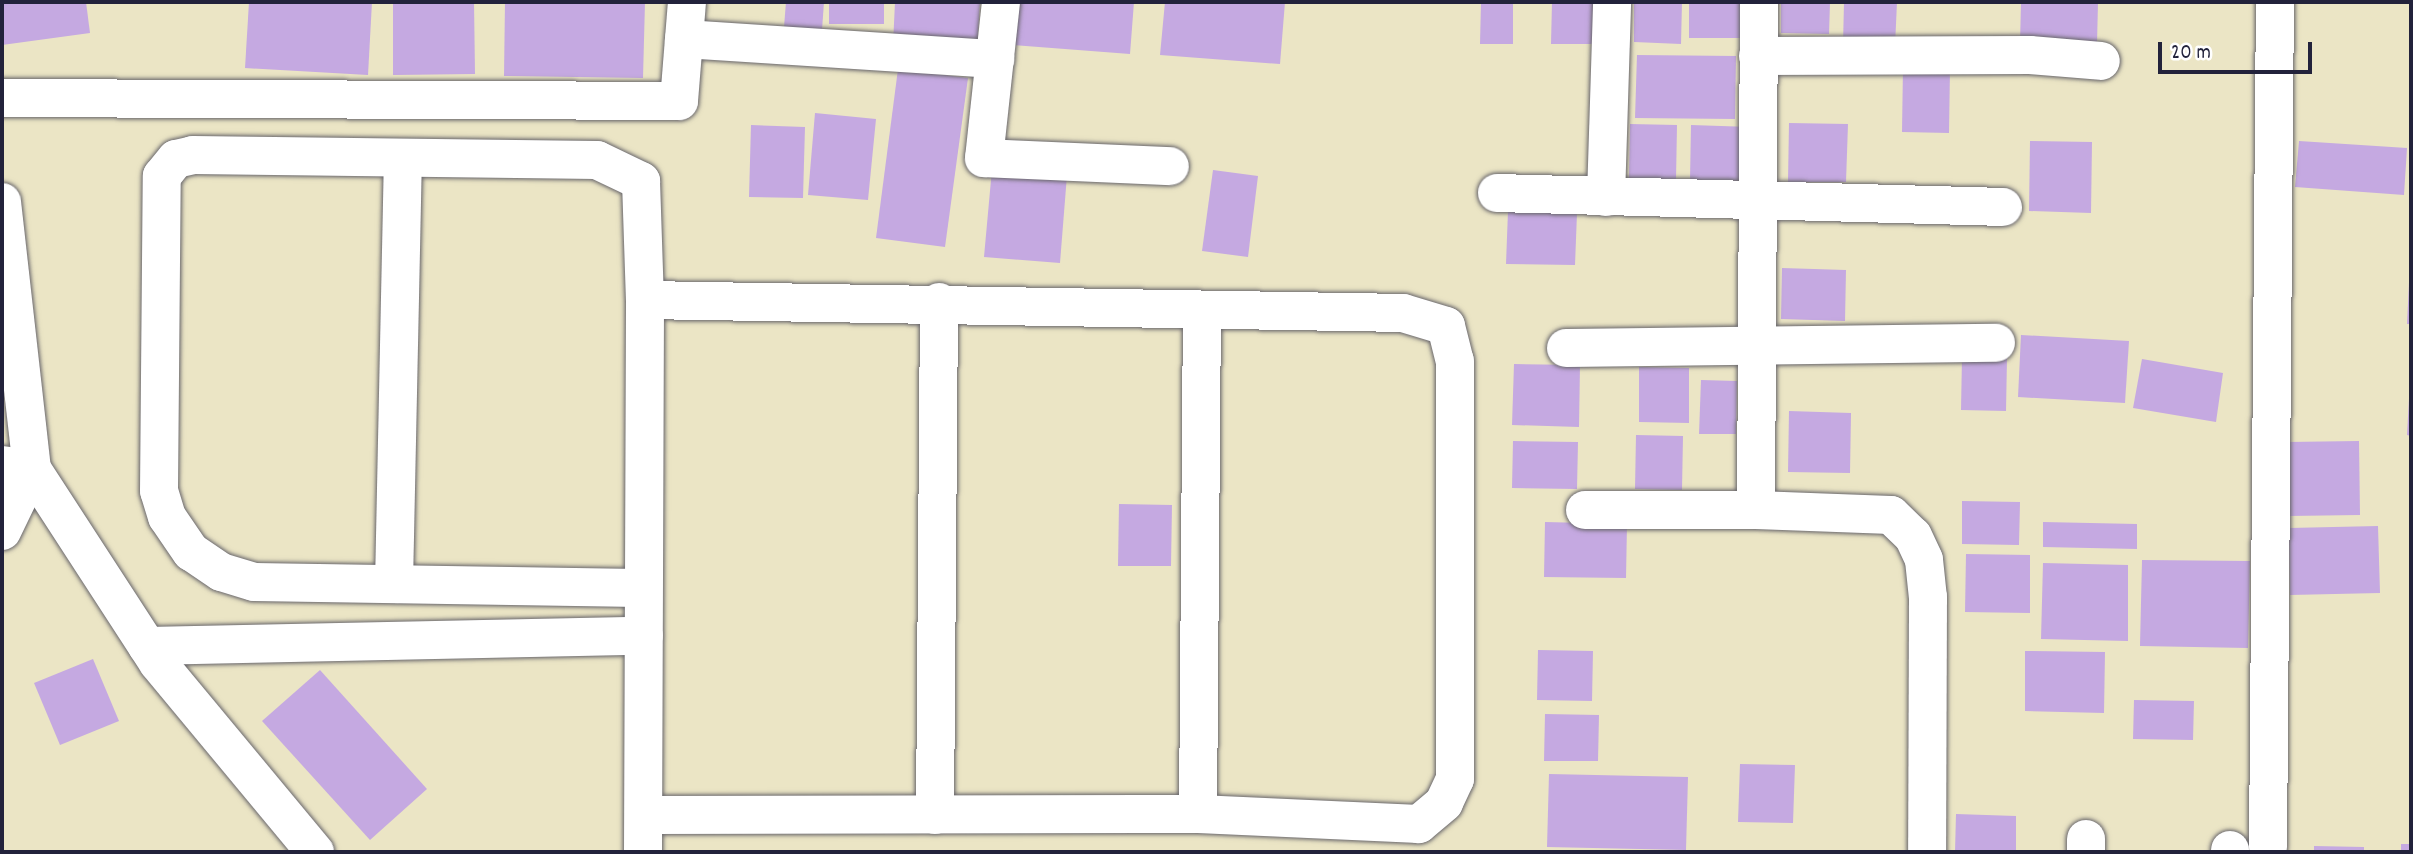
<!DOCTYPE html>
<style>
body{margin:0}
#map{position:relative;width:2413px;height:854px;overflow:hidden;background:#ebe5c5;font-family:Dekko,sans-serif}
div>[style]{position:absolute}
.building>*{inset:0;background:#c5a9e1}
.roads{filter:drop-shadow(0 0 2px #68666b) drop-shadow(0 0 2px #68666b)}
.minor>*{height:38px;margin:-19px;padding:0 19px;transform-origin:19px;border-radius:19px;background:#fff}
span{translate:-50% -50%;white-space:nowrap;text-align:center;line-height:1.15;-webkit-text-stroke:5px #fff;paint-order:stroke}
.frame{position:absolute;inset:0;border:4px solid #22223b;pointer-events:none}
.scale{position:absolute;left:2158px;top:42px;width:154px;height:32px;box-sizing:border-box;border:4px solid #22223b;border-top:0;padding-left:9px;font-size:21px;line-height:24px;white-space:nowrap;color:#22223b;-webkit-text-stroke:5px #fff;paint-order:stroke}
</style>
<div id="map">
<div class="building">
<div style="clip-path:polygon(2px 2px,86px 2px,90px 33px,2px 45px)"></div>
<div style="clip-path:polygon(249px 2px,372px 2px,368px 75px,245px 68px)"></div>
<div style="clip-path:polygon(393px 2px,474px 2px,475px 74px,393px 75px)"></div>
<div style="clip-path:polygon(505px 2px,645px 2px,643px 78px,504px 76px)"></div>
<div style="clip-path:polygon(786px 2px,824px 2px,822px 30px,784px 27px)"></div>
<div style="clip-path:polygon(829px 2px,884px 2px,884px 24px,829px 24px)"></div>
<div style="clip-path:polygon(895px 2px,980px 2px,977px 50px,893px 45px)"></div>
<div style="clip-path:polygon(1016px 2px,1134px 2px,1130px 54px,1012px 45px)"></div>
<div style="clip-path:polygon(1165px 2px,1285px 2px,1280px 64px,1160px 55px)"></div>
<div style="clip-path:polygon(1481px 2px,1513px 2px,1513px 44px,1480px 44px)"></div>
<div style="clip-path:polygon(1552px 2px,1598px 2px,1598px 44px,1551px 44px)"></div>
<div style="clip-path:polygon(1634px 2px,1682px 2px,1681px 44px,1634px 42px)"></div>
<div style="clip-path:polygon(1689px 2px,1742px 2px,1742px 38px,1689px 38px)"></div>
<div style="clip-path:polygon(1781px 2px,1830px 2px,1829px 34px,1781px 33px)"></div>
<div style="clip-path:polygon(1844px 2px,1897px 2px,1895px 46px,1843px 45px)"></div>
<div style="clip-path:polygon(2021px 2px,2098px 2px,2097px 44px,2020px 44px)"></div>
<div style="clip-path:polygon(1637px 55px,1736px 56px,1735px 119px,1635px 118px)"></div>
<div style="clip-path:polygon(1903px 67px,1950px 68px,1949px 133px,1902px 132px)"></div>
<div style="clip-path:polygon(898px 69px,968px 78px,945px 247px,876px 238px)"></div>
<div style="clip-path:polygon(815px 113px,876px 119px,868px 200px,808px 195px)"></div>
<div style="clip-path:polygon(1789px 123px,1848px 124px,1846px 182px,1788px 182px)"></div>
<div style="clip-path:polygon(1630px 124px,1677px 125px,1676px 180px,1629px 179px)"></div>
<div style="clip-path:polygon(751px 125px,805px 127px,803px 198px,749px 197px)"></div>
<div style="clip-path:polygon(1691px 125px,1751px 127px,1750px 181px,1690px 180px)"></div>
<div style="clip-path:polygon(2030px 141px,2092px 142px,2091px 213px,2029px 211px)"></div>
<div style="clip-path:polygon(2299px 141px,2407px 148px,2404px 195px,2295px 187px)"></div>
<div style="clip-path:polygon(992px 169px,1067px 175px,1060px 263px,984px 257px)"></div>
<div style="clip-path:polygon(1213px 170px,1258px 176px,1248px 257px,1202px 251px)"></div>
<div style="clip-path:polygon(1508px 211px,1577px 213px,1575px 265px,1506px 264px)"></div>
<div style="clip-path:polygon(1782px 268px,1846px 270px,1845px 321px,1781px 319px)"></div>
<div style="clip-path:polygon(2409px 283px,2411px 283px,2411px 324px,2407px 324px)"></div>
<div style="clip-path:polygon(2021px 335px,2129px 341px,2125px 403px,2018px 397px)"></div>
<div style="clip-path:polygon(1962px 357px,2007px 358px,2006px 411px,1961px 410px)"></div>
<div style="clip-path:polygon(2142px 359px,2223px 373px,2216px 422px,2133px 408px)"></div>
<div style="clip-path:polygon(1514px 364px,1580px 365px,1579px 427px,1512px 425px)"></div>
<div style="clip-path:polygon(1639px 367px,1689px 368px,1689px 423px,1639px 422px)"></div>
<div style="clip-path:polygon(1701px 380px,1737px 381px,1736px 434px,1699px 434px)"></div>
<div style="clip-path:polygon(2409px 399px,2411px 399px,2411px 436px,2407px 435px)"></div>
<div style="clip-path:polygon(1789px 411px,1851px 413px,1850px 473px,1788px 472px)"></div>
<div style="clip-path:polygon(1636px 435px,1683px 436px,1682px 490px,1635px 489px)"></div>
<div style="clip-path:polygon(1513px 441px,1578px 442px,1577px 489px,1512px 488px)"></div>
<div style="clip-path:polygon(2359px 441px,2360px 515px,2288px 516px,2287px 442px)"></div>
<div style="clip-path:polygon(1962px 501px,2020px 502px,2019px 545px,1962px 544px)"></div>
<div style="clip-path:polygon(1119px 504px,1172px 505px,1171px 566px,1118px 566px)"></div>
<div style="clip-path:polygon(1545px 522px,1627px 524px,1626px 578px,1544px 577px)"></div>
<div style="clip-path:polygon(2043px 522px,2137px 524px,2137px 549px,2043px 547px)"></div>
<div style="clip-path:polygon(2378px 526px,2380px 593px,2290px 595px,2289px 528px)"></div>
<div style="clip-path:polygon(1966px 554px,2030px 555px,2030px 613px,1965px 612px)"></div>
<div style="clip-path:polygon(2142px 560px,2250px 561px,2248px 648px,2140px 646px)"></div>
<div style="clip-path:polygon(2043px 563px,2128px 565px,2128px 641px,2041px 639px)"></div>
<div style="clip-path:polygon(1538px 650px,1593px 651px,1592px 701px,1537px 700px)"></div>
<div style="clip-path:polygon(2025px 651px,2105px 652px,2104px 713px,2025px 711px)"></div>
<div style="clip-path:polygon(93px 659px,119px 721px,60px 745px,34px 683px)"></div>
<div style="clip-path:polygon(320px 670px,427px 789px,370px 840px,262px 721px)"></div>
<div style="clip-path:polygon(2134px 700px,2194px 701px,2193px 740px,2133px 739px)"></div>
<div style="clip-path:polygon(1545px 714px,1599px 715px,1598px 761px,1544px 761px)"></div>
<div style="clip-path:polygon(1740px 764px,1795px 765px,1793px 823px,1738px 822px)"></div>
<div style="clip-path:polygon(1549px 774px,1688px 777px,1686px 850px,1547px 847px)"></div>
<div style="clip-path:polygon(1956px 814px,2016px 816px,2016px 852px,1955px 852px)"></div>
<div style="clip-path:polygon(2401px 844px,2411px 844px,2411px 852px,2401px 852px)"></div>
<div style="clip-path:polygon(2314px 846px,2364px 847px,2364px 852px,2314px 852px)"></div>
</div>
<div class="roads">
<div class="minor">
<div style="left:1001px;top:2px;width:157px;rotate:96.2deg"></div>
<div style="left:984px;top:158px;width:186px;rotate:2.5deg"></div>
<div style="left:1759px;top:2px;width:508px;rotate:90.34deg"></div>
<div style="left:1756px;top:510px;width:135px;rotate:2.1deg"></div>
<div style="left:1891px;top:515px;width:30px;rotate:44deg"></div>
<div style="left:1913px;top:536px;width:26px;rotate:65deg"></div>
<div style="left:1924px;top:560px;width:37px;rotate:84deg"></div>
<div style="left:1928px;top:597px;width:255px;rotate:90.2deg"></div>
<div style="left:684px;top:39px;width:312px;rotate:3.7deg"></div>
<div style="left:1758px;top:56px;width:272px;rotate:-0.2deg"></div>
<div style="left:2030px;top:55px;width:71px;rotate:4.8deg"></div>
<div style="left:2px;top:98px;width:677px;rotate:0.25deg"></div>
<div style="left:679px;top:101px;width:99px;rotate:-85.4deg"></div>
<div style="left:1497px;top:193px;width:506px;rotate:1.58deg"></div>
<div style="left:1606px;top:197px;width:195px;rotate:-88.2deg"></div>
<div style="left:2px;top:202px;width:269px;rotate:83.6deg"></div>
<div style="left:32px;top:469px;width:231px;rotate:57deg"></div>
<div style="left:158px;top:663px;width:246px;rotate:50.3deg"></div>
<div style="left:1566px;top:348px;width:430px;rotate:-0.7deg"></div>
<div style="left:2px;top:465px;width:30px;rotate:8deg"></div>
<div style="left:32px;top:469px;width:69px;rotate:115.8deg"></div>
<div style="left:1585px;top:510px;width:171px"></div>
<div style="left:394px;top:584px;width:426px;rotate:-88.8deg"></div>
<div style="left:641px;top:588px;width:387px;rotate:-179.1deg"></div>
<div style="left:254px;top:582px;width:34px;rotate:-163deg"></div>
<div style="left:221px;top:572px;width:36px;rotate:-146deg"></div>
<div style="left:191px;top:552px;width:42px;rotate:-124.4deg"></div>
<div style="left:167px;top:517px;width:27px;rotate:-107deg"></div>
<div style="left:159px;top:491px;width:315px;rotate:-89.5deg"></div>
<div style="left:162px;top:176px;width:22px;rotate:-51deg"></div>
<div style="left:176px;top:159px;width:17px;rotate:-13deg"></div>
<div style="left:193px;top:155px;width:404px;rotate:0.7deg"></div>
<div style="left:597px;top:160px;width:49px;rotate:25.5deg"></div>
<div style="left:641px;top:181px;width:119px;rotate:88.1deg"></div>
<div style="left:147px;top:646px;width:497px;rotate:-1.2deg"></div>
<div style="left:1198px;top:814px;width:504px;rotate:-89.55deg"></div>
<div style="left:935px;top:815px;width:513px;rotate:-89.55deg"></div>
<div style="left:2086px;top:839px;width:13px;rotate:90deg"></div>
<div style="left:2268px;top:847px;width:845px;rotate:-89.53deg"></div>
<div style="left:2230px;top:850px;width:2px;rotate:90deg"></div>
<div style="left:643px;top:852px;width:552px;rotate:-89.79deg"></div>
<div style="left:645px;top:300px;width:758px;rotate:0.98deg"></div>
<div style="left:1403px;top:313px;width:45px;rotate:16.8deg"></div>
<div style="left:1446px;top:326px;width:36px;rotate:76deg"></div>
<div style="left:1455px;top:361px;width:418px;rotate:90deg"></div>
<div style="left:1455px;top:779px;width:26px;rotate:115deg"></div>
<div style="left:1444px;top:803px;width:33px;rotate:140deg"></div>
<div style="left:1419px;top:824px;width:221px;rotate:-177.4deg"></div>
<div style="left:1198px;top:814px;width:550px;rotate:179.9deg"></div>
</div>
</div>
<div class="frame"></div>
<div class="scale">20 m</div>
</div>
